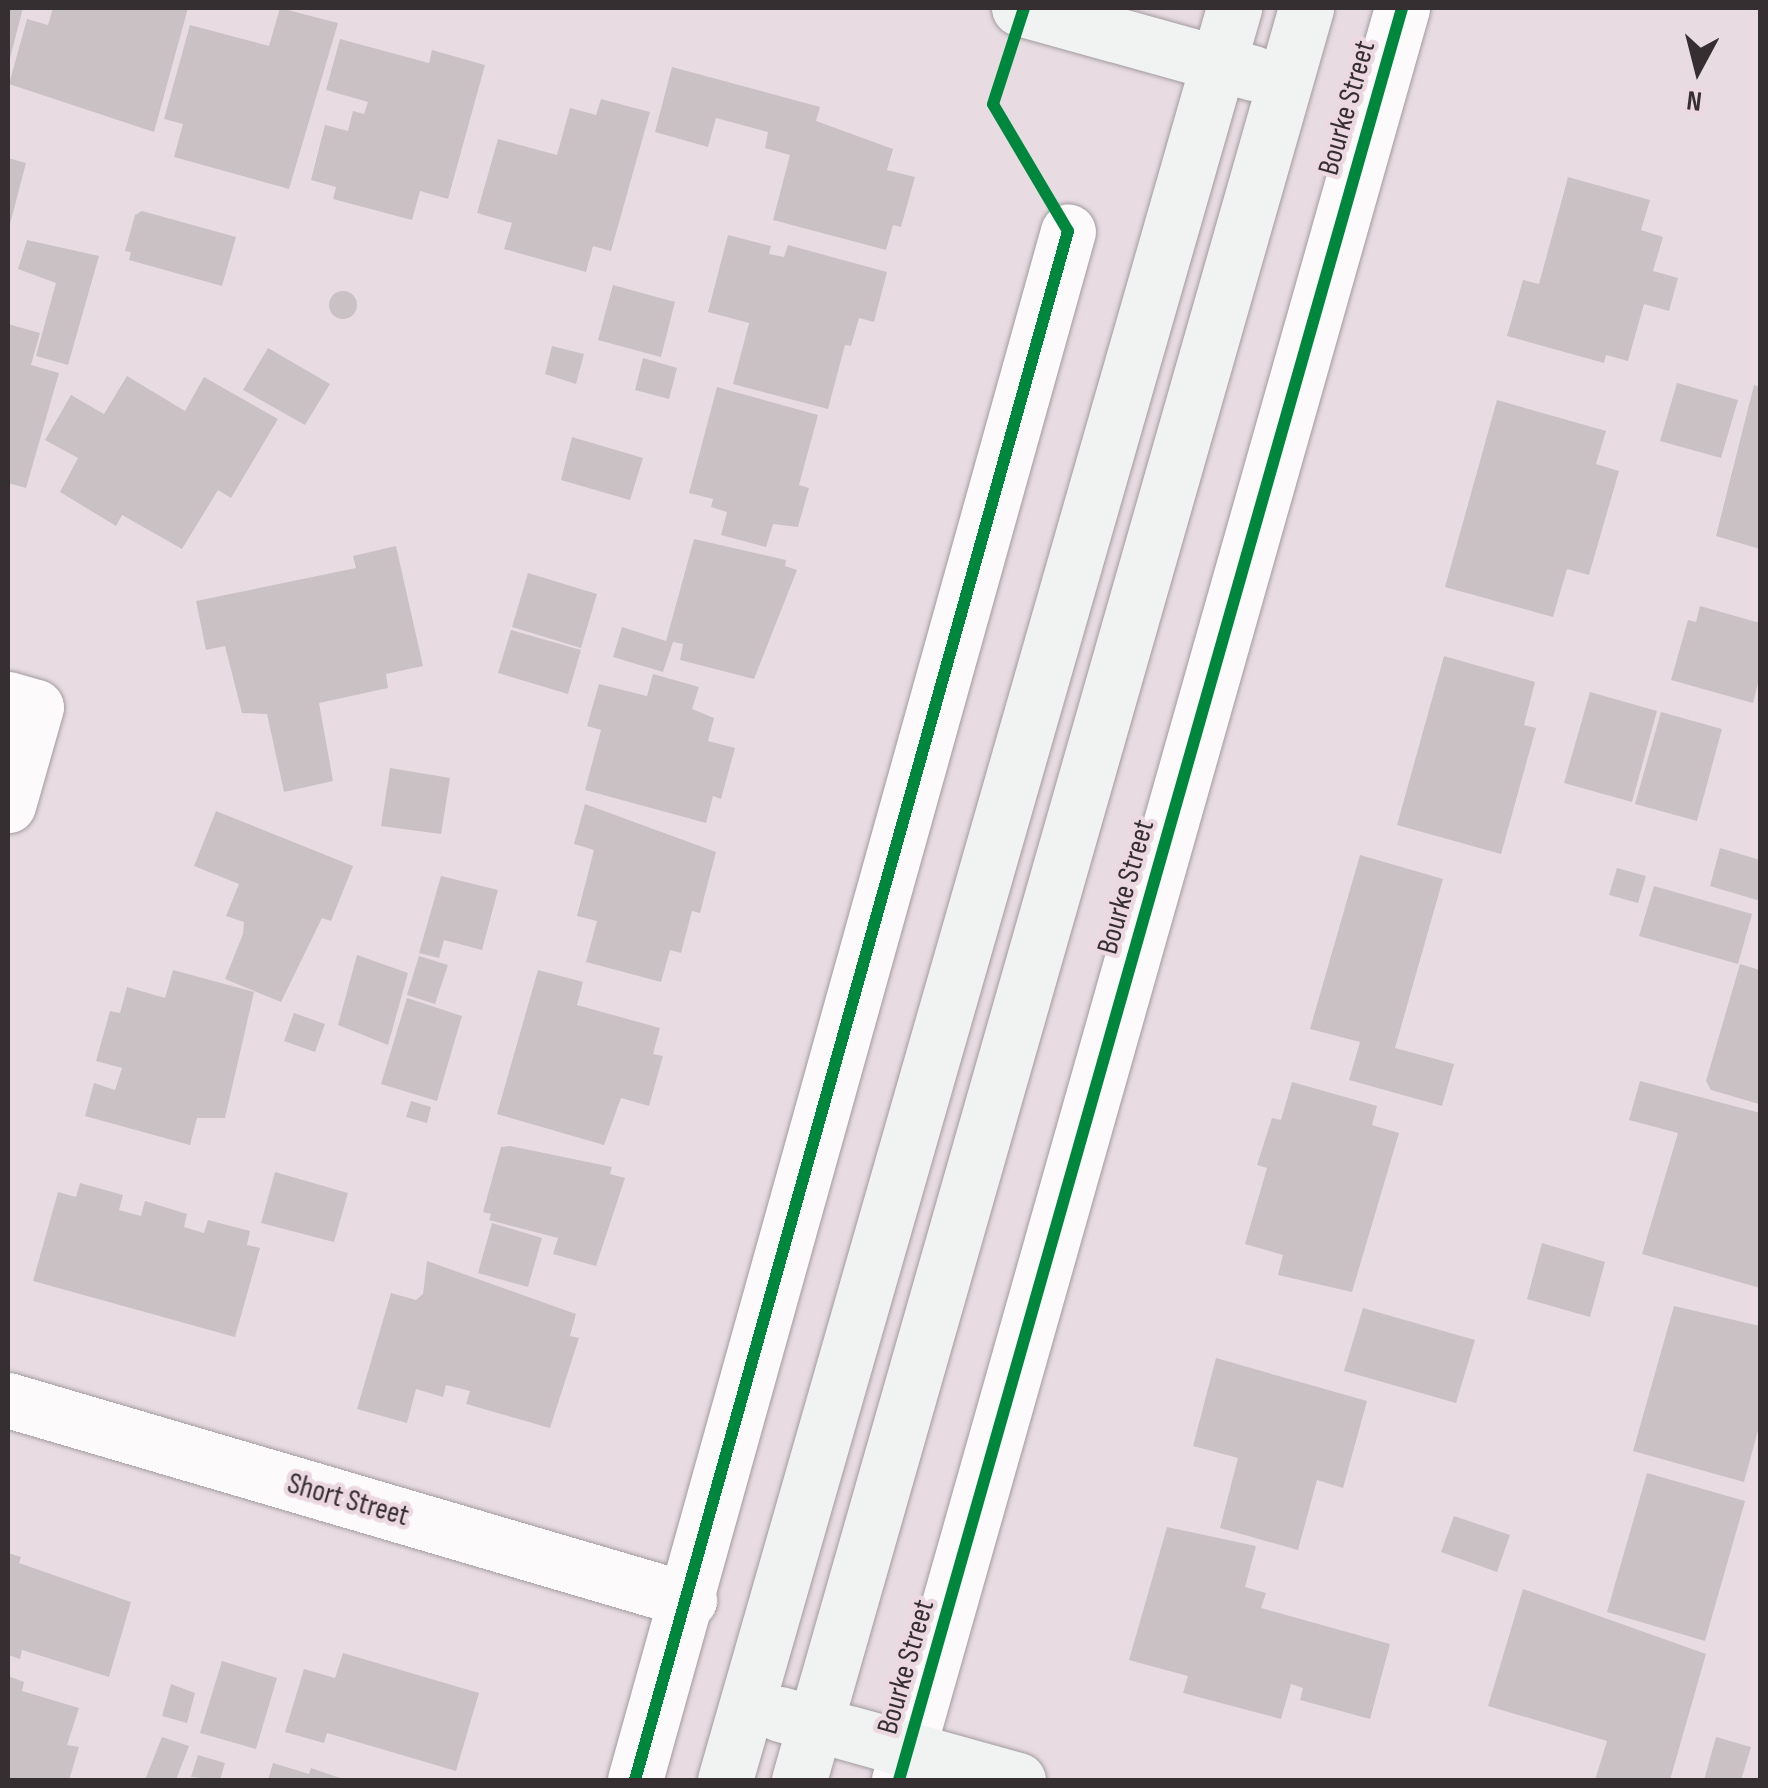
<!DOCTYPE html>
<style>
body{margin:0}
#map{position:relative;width:1768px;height:1788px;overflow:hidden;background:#e8dce2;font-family:"Sofia Sans Condensed",sans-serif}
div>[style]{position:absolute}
.building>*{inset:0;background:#cac1c5}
.round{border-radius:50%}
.roads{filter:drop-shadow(0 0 2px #a39b9f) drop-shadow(0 0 2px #a39b9f)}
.street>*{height:55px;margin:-27.5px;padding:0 27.5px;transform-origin:27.5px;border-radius:27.5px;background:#fcfafb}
.secondary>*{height:55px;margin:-27.5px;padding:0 27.5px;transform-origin:27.5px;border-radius:27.5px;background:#f0f3f2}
.cycleway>*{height:12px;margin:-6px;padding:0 6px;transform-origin:6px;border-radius:6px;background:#00873e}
span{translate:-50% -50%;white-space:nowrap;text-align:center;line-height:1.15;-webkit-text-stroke:9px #ecd8e1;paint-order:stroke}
.street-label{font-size:30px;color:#362f32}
.frame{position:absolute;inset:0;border:10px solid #362f32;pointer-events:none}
.north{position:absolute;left:1648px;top:20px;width:100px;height:100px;-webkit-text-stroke:8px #ecd8e1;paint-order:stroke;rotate:187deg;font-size:28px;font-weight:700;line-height:40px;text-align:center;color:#362f32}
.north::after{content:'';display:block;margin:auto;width:35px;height:45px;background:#362f32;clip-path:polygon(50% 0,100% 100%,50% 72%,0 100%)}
</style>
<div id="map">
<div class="building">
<div style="clip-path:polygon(8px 8px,23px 8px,9px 62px,8px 62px)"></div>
<div style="clip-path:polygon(53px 8px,188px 8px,154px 132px,9px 84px,27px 19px,48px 25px)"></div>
<div style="clip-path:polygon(280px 8px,338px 23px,289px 189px,174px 157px,183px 124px,164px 119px,190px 25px,269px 46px)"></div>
<div style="clip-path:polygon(340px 39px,429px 63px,432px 50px,485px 65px,448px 199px,420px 191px,412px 220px,333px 199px,336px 187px,311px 180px,325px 125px,348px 131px,353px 111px,364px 114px,368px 102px,326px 90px)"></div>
<div style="clip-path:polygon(672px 67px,820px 107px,816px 121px,893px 149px,887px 170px,915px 177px,901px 227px,893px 225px,886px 250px,773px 220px,790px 155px,765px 148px,768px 132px,716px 118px,708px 147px,655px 132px)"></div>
<div style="clip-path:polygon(601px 99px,650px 112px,611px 251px,593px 246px,586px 272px,504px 249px,512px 223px,477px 213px,498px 139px,557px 155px,570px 108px,596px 115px)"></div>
<div style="clip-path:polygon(8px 158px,26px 163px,9px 228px,8px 228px)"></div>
<div style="clip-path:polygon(1568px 177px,1650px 200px,1641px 230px,1663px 237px,1653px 271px,1678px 278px,1669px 311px,1644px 304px,1628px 361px,1606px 355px,1604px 363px,1507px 336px,1523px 280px,1539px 284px)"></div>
<div style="clip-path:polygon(142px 211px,236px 237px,222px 286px,129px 260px,131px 252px,125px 251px,135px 215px)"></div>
<div style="clip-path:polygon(728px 235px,771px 246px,769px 254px,784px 257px,788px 245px,887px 272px,874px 322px,859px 318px,851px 346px,845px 345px,828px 409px,733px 384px,749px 323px,708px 312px)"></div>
<div style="clip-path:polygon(27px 240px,99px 256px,68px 365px,36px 356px,56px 283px,18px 269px)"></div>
<div style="clip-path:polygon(613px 285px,675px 302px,661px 357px,598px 340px)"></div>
<div class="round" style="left:329px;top:291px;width:28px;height:28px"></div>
<div style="clip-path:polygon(8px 324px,40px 333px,31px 365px,59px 373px,26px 488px,8px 483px)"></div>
<div style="clip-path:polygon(552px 346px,584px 354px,576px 384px,545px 374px)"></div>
<div style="clip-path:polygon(268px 348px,330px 384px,305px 425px,243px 390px)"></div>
<div style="clip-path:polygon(643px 358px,677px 368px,669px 399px,635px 390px)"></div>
<div style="clip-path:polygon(127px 376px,185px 411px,204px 377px,278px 419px,231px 498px,218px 490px,182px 549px,122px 515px,116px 526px,60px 492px,78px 458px,45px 440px,71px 395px,104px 414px)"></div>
<div style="clip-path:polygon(1677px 383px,1738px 400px,1721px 458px,1660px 441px)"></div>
<div style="clip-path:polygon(1754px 385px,1760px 387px,1760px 549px,1716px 536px)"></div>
<div style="clip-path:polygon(717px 387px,818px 415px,799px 485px,809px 488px,798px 527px,773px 524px,766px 547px,721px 535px,727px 512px,711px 507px,713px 499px,689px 493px)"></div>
<div style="clip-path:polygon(1497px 400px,1606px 431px,1596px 464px,1619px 471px,1589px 575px,1567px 569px,1553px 617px,1445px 587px)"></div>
<div style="clip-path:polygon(572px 437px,643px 458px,630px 500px,561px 480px)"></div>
<div style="clip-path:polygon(694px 539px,786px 560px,785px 566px,797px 570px,754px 679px,680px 660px,683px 644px,673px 642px,663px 672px,613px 657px,622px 627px,666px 641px)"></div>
<div style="clip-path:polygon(396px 546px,423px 666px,386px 674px,388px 688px,319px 703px,333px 781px,284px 792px,267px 714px,242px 713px,225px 646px,206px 650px,196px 601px,356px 568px,353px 556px)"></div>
<div style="clip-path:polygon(528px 573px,597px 594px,581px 648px,512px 627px)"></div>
<div style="clip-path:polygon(1700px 606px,1760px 623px,1760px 675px,1753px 703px,1671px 680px,1688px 620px,1696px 622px)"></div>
<div style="clip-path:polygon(511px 630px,581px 650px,568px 694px,498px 673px)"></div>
<div style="clip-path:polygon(1444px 656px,1535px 682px,1524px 725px,1536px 728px,1501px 854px,1397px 825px)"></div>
<div style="clip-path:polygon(653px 674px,699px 687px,692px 709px,714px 718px,708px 741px,735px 748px,721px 799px,713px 796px,706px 823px,585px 790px,601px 730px,587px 726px,599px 684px,647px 696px)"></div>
<div style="clip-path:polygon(1590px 692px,1657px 711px,1632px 802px,1564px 783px)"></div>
<div style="clip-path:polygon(1661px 712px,1722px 729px,1697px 821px,1635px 804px)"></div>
<div style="clip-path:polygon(390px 768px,450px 778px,441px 834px,381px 826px)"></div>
<div style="clip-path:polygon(585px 804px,716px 852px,700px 913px,692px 911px,681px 953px,670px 950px,661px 982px,586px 962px,597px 921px,577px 916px,594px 850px,574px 844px)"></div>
<div style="clip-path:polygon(216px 811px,353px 866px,331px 921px,322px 918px,281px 1002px,225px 979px,243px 934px,244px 922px,226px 916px,239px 884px,194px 866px)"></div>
<div style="clip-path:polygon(1720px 848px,1760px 860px,1760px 901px,1710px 886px)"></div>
<div style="clip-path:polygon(1360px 855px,1443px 879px,1395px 1048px,1454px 1064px,1442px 1106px,1349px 1080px,1360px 1042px,1310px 1029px)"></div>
<div style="clip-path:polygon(1617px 868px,1646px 876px,1638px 903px,1609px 895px)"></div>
<div style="clip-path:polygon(441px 876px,498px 890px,482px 950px,444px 940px,439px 958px,419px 953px)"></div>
<div style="clip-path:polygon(1654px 886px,1752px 914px,1738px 964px,1639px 936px)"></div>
<div style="clip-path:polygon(357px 955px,408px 973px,388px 1045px,338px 1025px)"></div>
<div style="clip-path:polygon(419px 956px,448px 965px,435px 1004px,407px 995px)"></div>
<div style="clip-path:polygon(1740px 964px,1760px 970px,1759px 1104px,1711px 1090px,1706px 1081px)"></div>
<div style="clip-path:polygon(173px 970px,254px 992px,225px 1118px,197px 1118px,190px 1145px,85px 1116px,94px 1083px,115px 1090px,122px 1068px,96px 1061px,110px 1011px,120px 1013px,127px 987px,165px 998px)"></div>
<div style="clip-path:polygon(538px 970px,583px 982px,577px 1005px,660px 1028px,653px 1054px,663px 1056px,649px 1106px,621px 1098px,604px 1145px,497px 1114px)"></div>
<div style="clip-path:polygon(407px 998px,462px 1016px,437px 1101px,381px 1084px)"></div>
<div style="clip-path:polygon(294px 1013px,325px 1024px,315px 1052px,284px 1041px)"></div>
<div style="clip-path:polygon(1640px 1081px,1760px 1113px,1760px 1288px,1642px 1254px,1678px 1133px,1629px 1120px)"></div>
<div style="clip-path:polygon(1292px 1082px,1377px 1106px,1372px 1125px,1399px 1133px,1352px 1292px,1278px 1275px,1283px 1255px,1245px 1244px,1267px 1168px,1257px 1165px,1272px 1118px,1281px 1120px)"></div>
<div style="clip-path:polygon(411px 1101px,431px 1107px,427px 1123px,406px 1117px)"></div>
<div style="clip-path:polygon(510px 1146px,612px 1167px,610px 1174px,625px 1178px,596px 1266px,553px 1254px,558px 1238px,489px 1220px,491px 1214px,483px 1212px,501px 1147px)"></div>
<div style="clip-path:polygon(275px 1172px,348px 1193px,334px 1242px,261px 1223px)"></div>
<div style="clip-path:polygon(80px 1183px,123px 1195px,119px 1210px,141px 1216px,145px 1201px,187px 1214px,184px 1227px,204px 1233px,208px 1220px,250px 1231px,247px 1245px,260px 1248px,235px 1337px,33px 1281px,58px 1192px,76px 1197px)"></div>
<div style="clip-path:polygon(492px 1223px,542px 1238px,528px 1287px,478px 1273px)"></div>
<div style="clip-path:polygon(1542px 1243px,1605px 1262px,1590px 1317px,1527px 1299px)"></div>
<div style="clip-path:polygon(427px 1261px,576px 1314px,570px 1336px,579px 1338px,550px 1428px,466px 1404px,470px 1391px,446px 1385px,443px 1397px,416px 1389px,407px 1423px,357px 1409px,391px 1293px,416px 1300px,423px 1294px)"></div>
<div style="clip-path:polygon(1674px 1306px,1760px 1326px,1760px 1423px,1744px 1482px,1633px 1451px)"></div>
<div style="clip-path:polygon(1363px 1308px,1475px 1340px,1456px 1403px,1344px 1371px)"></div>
<div style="clip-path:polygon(1216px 1358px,1367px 1401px,1343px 1488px,1317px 1480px,1298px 1550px,1220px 1528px,1238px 1458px,1193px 1446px)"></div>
<div style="clip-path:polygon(1647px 1473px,1745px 1501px,1705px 1641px,1607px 1612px)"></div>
<div style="clip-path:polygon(1454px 1516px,1510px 1535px,1497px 1572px,1441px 1552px)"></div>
<div style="clip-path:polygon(1167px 1527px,1256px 1546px,1245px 1587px,1266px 1593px,1261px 1608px,1390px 1644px,1370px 1719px,1300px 1700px,1303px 1688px,1291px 1684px,1281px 1719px,1183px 1693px,1188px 1676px,1129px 1660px)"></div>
<div style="clip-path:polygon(8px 1553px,21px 1557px,19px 1563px,131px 1602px,109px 1677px,22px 1650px,20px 1659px,8px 1655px)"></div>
<div style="clip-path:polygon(1523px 1589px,1706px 1654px,1670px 1780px,1595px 1780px,1607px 1741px,1488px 1706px)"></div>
<div style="clip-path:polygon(343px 1653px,479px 1693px,456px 1771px,327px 1733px,324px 1743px,285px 1732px,304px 1669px,335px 1678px)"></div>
<div style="clip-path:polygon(222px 1661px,277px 1678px,256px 1749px,200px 1733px)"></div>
<div style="clip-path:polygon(8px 1676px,24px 1682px,22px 1691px,79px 1708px,67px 1745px,79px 1747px,69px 1780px,8px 1780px)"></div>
<div style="clip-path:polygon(171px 1684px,195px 1693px,187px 1723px,162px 1716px)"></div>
<div style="clip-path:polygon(162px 1737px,189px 1746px,176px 1780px,145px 1780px)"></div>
<div style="clip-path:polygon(1716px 1737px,1751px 1747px,1741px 1780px,1704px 1780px)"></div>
<div style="clip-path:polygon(198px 1755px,225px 1763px,220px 1780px,191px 1777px)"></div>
<div style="clip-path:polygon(273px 1763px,309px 1774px,311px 1768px,346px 1780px,268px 1780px)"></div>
</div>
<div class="roads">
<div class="street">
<div style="left:8px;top:699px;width:29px;rotate:16deg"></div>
<div style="left:36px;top:707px;width:102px;rotate:105.9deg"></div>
<div style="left:8px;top:1400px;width:710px;rotate:16.37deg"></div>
<div style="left:635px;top:1780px;width:1608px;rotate:-74.38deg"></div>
<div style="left:899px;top:1780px;width:1842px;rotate:-74.15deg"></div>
</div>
<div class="secondary">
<div style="left:1019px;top:8px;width:243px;rotate:15.5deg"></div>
<div style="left:780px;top:1714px;width:247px;rotate:15.5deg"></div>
<div style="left:725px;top:1780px;width:1844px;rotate:-73.97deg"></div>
<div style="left:799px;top:1780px;width:1843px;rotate:-74.03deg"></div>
</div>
</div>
<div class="cycleway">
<div style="left:635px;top:1780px;width:1608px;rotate:-74.38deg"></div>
<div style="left:1068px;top:231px;width:147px;rotate:-120.6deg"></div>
<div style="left:993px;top:104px;width:101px;rotate:-72.1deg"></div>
<div style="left:899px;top:1780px;width:1842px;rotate:-74.15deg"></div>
</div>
<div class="street-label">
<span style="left:1347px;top:108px;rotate:-74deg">Bourke Street</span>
<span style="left:1126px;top:887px;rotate:-74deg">Bourke Street</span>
<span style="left:348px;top:1500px;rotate:16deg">Short Street</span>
<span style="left:906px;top:1667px;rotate:-74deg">Bourke Street</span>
</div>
<div class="frame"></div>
<div class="north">N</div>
</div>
